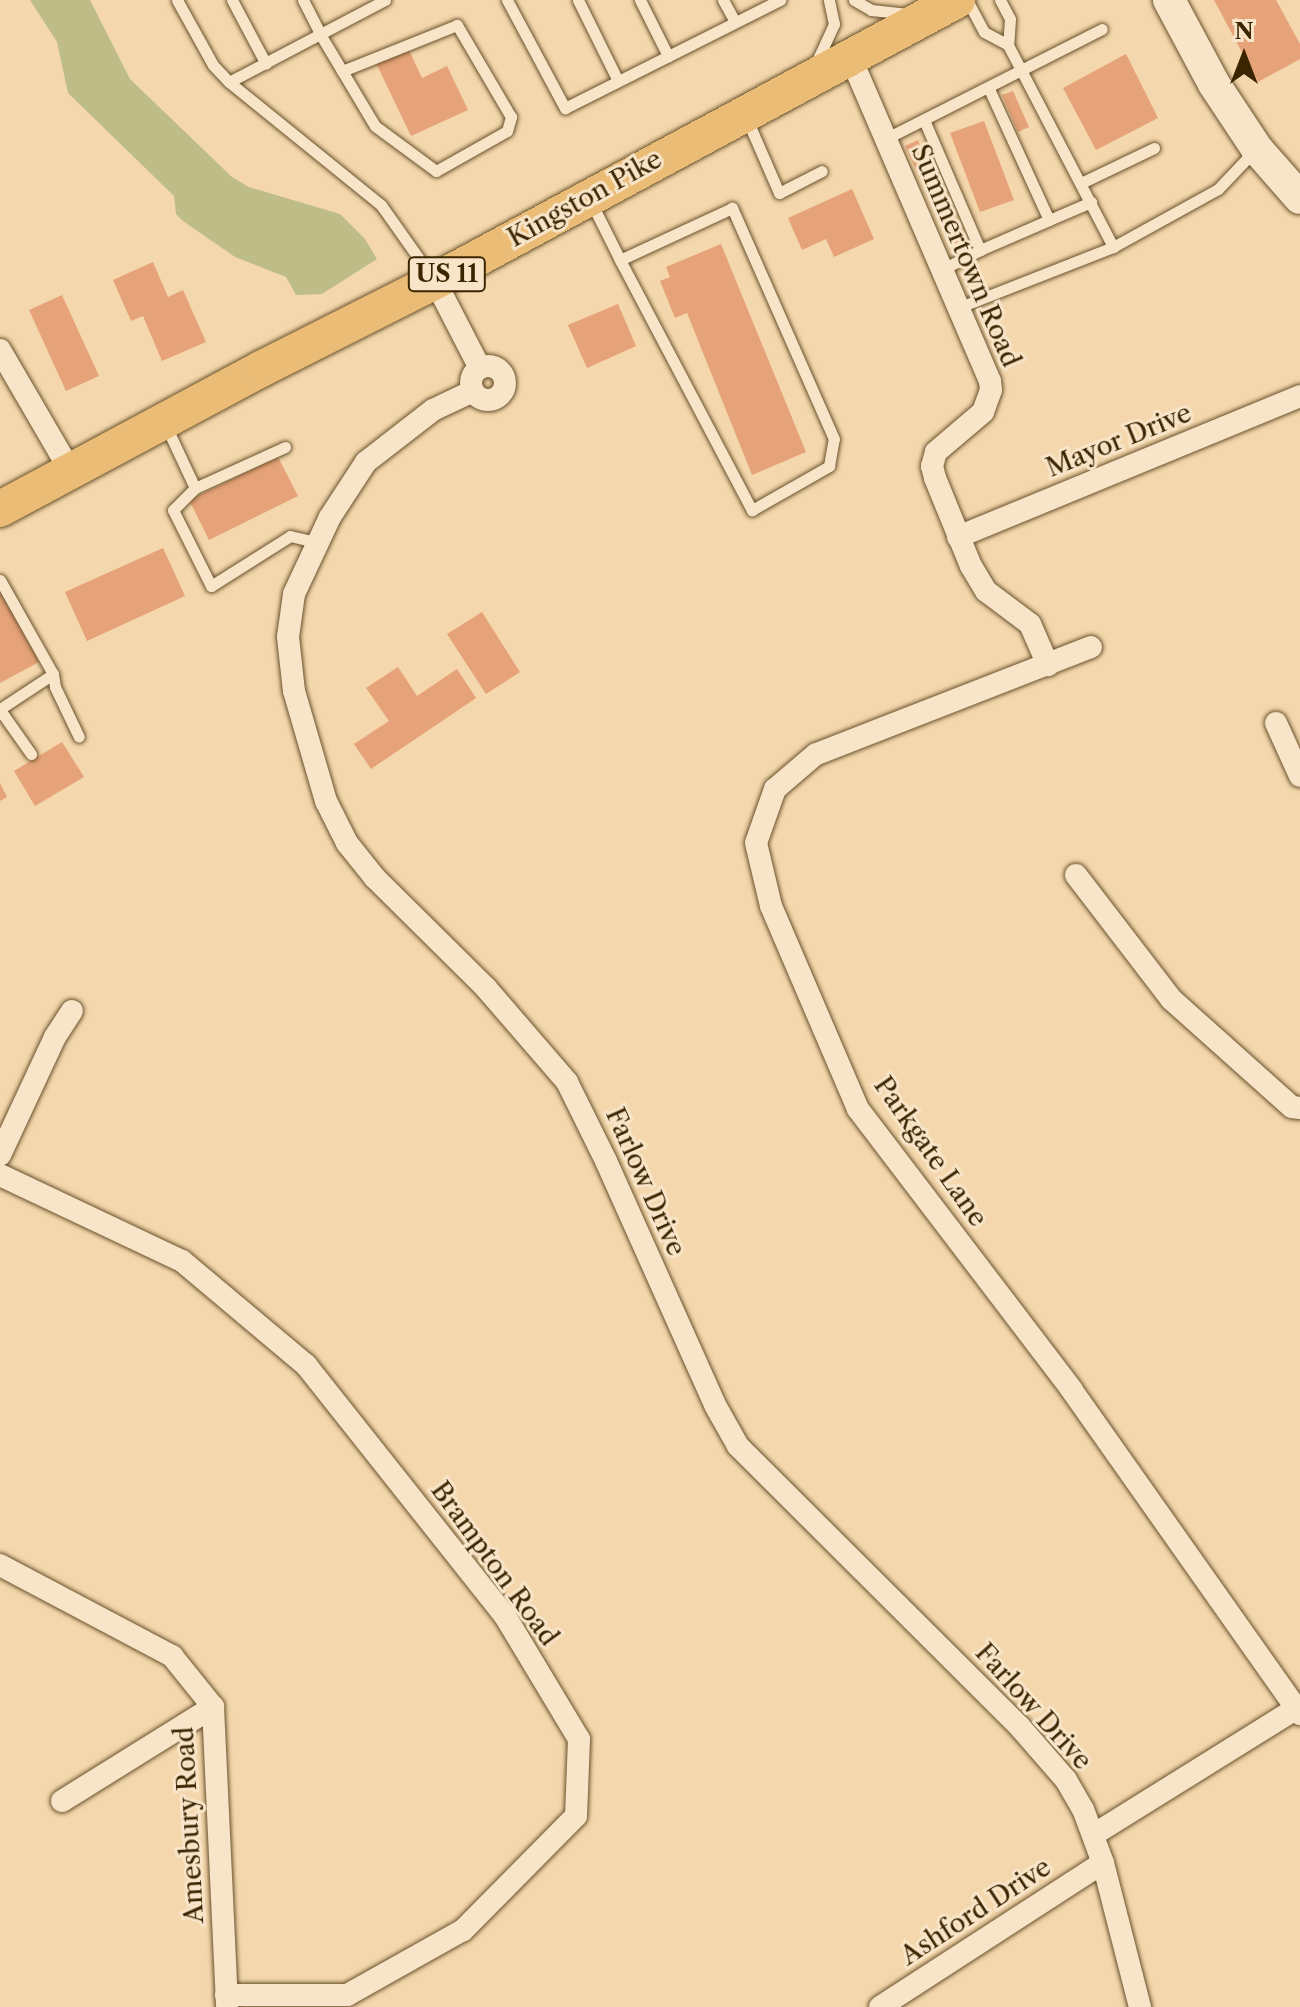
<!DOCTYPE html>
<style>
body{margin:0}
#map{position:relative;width:1300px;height:2007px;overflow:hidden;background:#f4d7ac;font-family:"Libre Caslon Text",serif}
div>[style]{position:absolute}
.green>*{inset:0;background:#bfbd87}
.building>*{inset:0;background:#e6a278}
.roads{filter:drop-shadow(0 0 2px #69522c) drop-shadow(0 0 2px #69522c)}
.lane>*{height:11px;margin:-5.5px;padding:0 5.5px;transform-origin:5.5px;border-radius:5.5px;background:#f8e5c9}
.street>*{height:22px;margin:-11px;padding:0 11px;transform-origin:11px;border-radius:11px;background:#f8e5c9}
.street>.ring{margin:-11px;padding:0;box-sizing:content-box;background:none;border:22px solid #f8e5c9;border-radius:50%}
.secondary>*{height:32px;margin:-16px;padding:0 16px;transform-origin:16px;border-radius:16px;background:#f8e5c9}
.primary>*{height:36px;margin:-18px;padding:0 18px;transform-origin:18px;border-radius:18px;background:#eabc76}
span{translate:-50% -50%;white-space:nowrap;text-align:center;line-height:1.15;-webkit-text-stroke:6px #f8e5c9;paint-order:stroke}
.shield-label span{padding:2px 6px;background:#f8e5c9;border:2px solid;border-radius:6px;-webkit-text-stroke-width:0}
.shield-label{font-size:24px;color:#3b2501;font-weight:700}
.street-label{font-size:26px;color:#3b2501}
.north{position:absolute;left:1204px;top:16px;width:80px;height:80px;-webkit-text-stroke:6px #f8e5c9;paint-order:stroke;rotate:0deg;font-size:22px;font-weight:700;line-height:32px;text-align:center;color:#3b2501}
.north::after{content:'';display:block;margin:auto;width:28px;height:36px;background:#3b2501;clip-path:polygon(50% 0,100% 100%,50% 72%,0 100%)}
</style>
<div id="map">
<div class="green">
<div style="clip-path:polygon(30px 0,90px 0,130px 79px,232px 177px,249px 187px,340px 214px,365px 239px,377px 259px,322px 294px,296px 295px,286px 277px,235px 257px,183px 221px,176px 214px,174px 196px,68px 93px,57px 42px)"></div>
</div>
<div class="building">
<div style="clip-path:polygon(1214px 0,1276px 0,1300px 44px,1300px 59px,1258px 82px)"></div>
<div style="clip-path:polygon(408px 48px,422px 78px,447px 66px,468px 110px,411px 136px,376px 63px)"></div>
<div style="clip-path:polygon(1126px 54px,1158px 118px,1096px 150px,1063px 88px)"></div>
<div style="clip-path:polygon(1013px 91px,1029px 127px,1018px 132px,1002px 95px)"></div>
<div style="clip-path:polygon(984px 121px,1014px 200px,980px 212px,950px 133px)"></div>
<div style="clip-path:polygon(918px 140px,963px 240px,951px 245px,905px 146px)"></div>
<div style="clip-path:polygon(852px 189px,874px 239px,834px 257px,826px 239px,802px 250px,788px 218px)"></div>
<div style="clip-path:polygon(721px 244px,806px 452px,752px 475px,687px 313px,675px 318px,660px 281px,670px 277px,666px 267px)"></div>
<div style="clip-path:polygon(153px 262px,168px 297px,183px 290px,206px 342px,162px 361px,143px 316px,131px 321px,113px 280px)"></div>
<div style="clip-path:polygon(62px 295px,99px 376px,66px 391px,29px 310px)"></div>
<div style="clip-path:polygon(618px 304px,636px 346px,587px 368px,568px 325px)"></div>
<div style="clip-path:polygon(278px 457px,298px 496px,209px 540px,189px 500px)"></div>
<div style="clip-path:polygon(163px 548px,185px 596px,87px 641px,65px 592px)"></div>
<div style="clip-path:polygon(0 590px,39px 662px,0 683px)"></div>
<div style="clip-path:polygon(482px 612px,520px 672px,486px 694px,447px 634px)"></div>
<div style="clip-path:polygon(398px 667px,417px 696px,457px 669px,476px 698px,371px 769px,354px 744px,389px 721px,366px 688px)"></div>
<div style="clip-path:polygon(62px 742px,84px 777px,35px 806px,14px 771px)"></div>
<div style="clip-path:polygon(0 783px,7px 797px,0 801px)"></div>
</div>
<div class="roads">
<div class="lane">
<div style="left:177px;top:0;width:74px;rotate:61deg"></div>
<div style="left:213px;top:65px;width:23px;rotate:47deg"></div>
<div style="left:232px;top:0;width:72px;rotate:62deg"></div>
<div style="left:303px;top:0;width:38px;rotate:63deg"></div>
<div style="left:320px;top:34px;width:107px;rotate:59.1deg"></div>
<div style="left:375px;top:126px;width:76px;rotate:36.4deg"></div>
<div style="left:436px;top:171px;width:81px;rotate:-29.4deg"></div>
<div style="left:507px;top:131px;width:15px;rotate:-74deg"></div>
<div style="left:511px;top:117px;width:107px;rotate:-120.4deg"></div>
<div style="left:457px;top:25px;width:124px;rotate:158.2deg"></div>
<div style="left:385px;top:0;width:176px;rotate:152.3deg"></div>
<div style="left:229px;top:82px;width:196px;rotate:39deg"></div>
<div style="left:381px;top:205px;width:88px;rotate:54.7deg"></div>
<div style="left:507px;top:0;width:123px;rotate:61.8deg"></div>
<div style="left:565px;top:108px;width:241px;rotate:-26.7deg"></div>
<div style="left:578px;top:0;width:90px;rotate:63.7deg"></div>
<div style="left:640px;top:0;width:63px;rotate:63.4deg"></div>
<div style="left:723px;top:0;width:25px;rotate:61deg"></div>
<div style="left:854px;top:0;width:20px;rotate:30deg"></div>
<div style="left:871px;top:10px;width:37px;rotate:6deg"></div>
<div style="left:967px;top:0;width:36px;rotate:62deg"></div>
<div style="left:984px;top:32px;width:27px;rotate:28deg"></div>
<div style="left:1000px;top:0;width:21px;rotate:62deg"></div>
<div style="left:1010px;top:19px;width:26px;rotate:94deg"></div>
<div style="left:1008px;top:45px;width:228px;rotate:62.5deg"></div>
<div style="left:816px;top:63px;width:43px;rotate:-65.2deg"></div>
<div style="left:834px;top:24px;width:25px;rotate:-102deg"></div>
<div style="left:746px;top:117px;width:83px;rotate:66.5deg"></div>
<div style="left:779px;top:193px;width:48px;rotate:-27.1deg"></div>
<div style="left:924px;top:120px;width:142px;rotate:66.7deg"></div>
<div style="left:980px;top:250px;width:75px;rotate:-23.5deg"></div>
<div style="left:1049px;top:220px;width:146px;rotate:-114.6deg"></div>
<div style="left:885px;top:139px;width:243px;rotate:-26.9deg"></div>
<div style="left:1081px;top:183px;width:81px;rotate:-25.6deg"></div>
<div style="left:591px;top:202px;width:65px;rotate:63.4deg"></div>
<div style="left:620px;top:260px;width:283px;rotate:62.2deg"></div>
<div style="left:752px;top:510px;width:89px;rotate:-29.7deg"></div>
<div style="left:829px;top:466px;width:27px;rotate:-80deg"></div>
<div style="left:834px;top:439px;width:253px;rotate:-113.8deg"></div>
<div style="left:732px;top:208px;width:123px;rotate:155.1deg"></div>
<div style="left:1049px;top:220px;width:46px;rotate:-23.2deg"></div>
<div style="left:943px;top:269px;width:42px;rotate:-27.2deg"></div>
<div style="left:960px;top:307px;width:164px;rotate:-21.4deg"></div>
<div style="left:1113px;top:247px;width:120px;rotate:-28.9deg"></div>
<div style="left:1218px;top:189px;width:55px;rotate:-46.5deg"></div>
<div style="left:166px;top:426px;width:68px;rotate:64.9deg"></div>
<div style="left:195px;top:488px;width:99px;rotate:-24.5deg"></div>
<div style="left:195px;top:488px;width:31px;rotate:135deg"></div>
<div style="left:173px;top:510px;width:85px;rotate:63.4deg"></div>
<div style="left:211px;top:586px;width:93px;rotate:-32.3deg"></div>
<div style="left:290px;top:536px;width:28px;rotate:13deg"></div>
<div style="left:0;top:580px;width:108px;rotate:60.6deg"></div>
<div style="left:53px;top:674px;width:64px;rotate:146.6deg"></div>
<div style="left:53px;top:674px;width:13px;rotate:81deg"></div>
<div style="left:55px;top:687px;width:55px;rotate:64.4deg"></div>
<div style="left:0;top:710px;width:54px;rotate:54.8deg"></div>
</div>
<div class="street">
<div style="left:850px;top:56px;width:354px;rotate:66.7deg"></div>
<div style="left:990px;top:381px;width:9px;rotate:84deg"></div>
<div style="left:991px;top:390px;width:23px;rotate:110deg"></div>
<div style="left:983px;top:412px;width:62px;rotate:139.6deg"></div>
<div style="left:936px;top:452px;width:15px;rotate:106deg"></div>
<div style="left:932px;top:466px;width:12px;rotate:76deg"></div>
<div style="left:935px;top:478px;width:95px;rotate:67.8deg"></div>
<div style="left:971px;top:566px;width:29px;rotate:59deg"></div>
<div style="left:986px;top:591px;width:55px;rotate:36.9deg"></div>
<div style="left:1030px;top:624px;width:45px;rotate:66.3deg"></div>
<div style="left:435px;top:281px;width:98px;rotate:62.7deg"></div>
<div style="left:0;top:350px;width:141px;rotate:59.8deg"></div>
<div class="ring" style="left:471px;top:366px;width:12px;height:12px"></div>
<div style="left:473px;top:391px;width:44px;rotate:154.6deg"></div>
<div style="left:433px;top:410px;width:85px;rotate:142.2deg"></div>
<div style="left:366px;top:462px;width:66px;rotate:123.2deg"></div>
<div style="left:330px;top:517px;width:85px;rotate:115.1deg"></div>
<div style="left:294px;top:594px;width:43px;rotate:97.9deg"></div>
<div style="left:288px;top:637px;width:54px;rotate:83.7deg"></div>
<div style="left:294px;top:691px;width:115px;rotate:73.8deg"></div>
<div style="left:326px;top:801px;width:47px;rotate:63.4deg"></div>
<div style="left:347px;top:843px;width:45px;rotate:51.3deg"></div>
<div style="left:375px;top:878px;width:156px;rotate:44.7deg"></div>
<div style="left:486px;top:988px;width:124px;rotate:49.2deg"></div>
<div style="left:567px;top:1082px;width:88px;rotate:63.7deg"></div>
<div style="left:606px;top:1161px;width:267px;rotate:65.9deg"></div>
<div style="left:715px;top:1405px;width:47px;rotate:60.7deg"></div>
<div style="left:738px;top:1446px;width:397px;rotate:44.9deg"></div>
<div style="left:1019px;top:1726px;width:72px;rotate:49deg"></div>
<div style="left:1066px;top:1780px;width:34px;rotate:60deg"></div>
<div style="left:1083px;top:1809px;width:58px;rotate:69.7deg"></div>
<div style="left:1103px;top:1863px;width:149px;rotate:75.6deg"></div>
<div style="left:958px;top:537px;width:370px;rotate:-22.4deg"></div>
<div style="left:1091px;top:647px;width:295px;rotate:158.7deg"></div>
<div style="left:816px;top:754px;width:54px;rotate:139.5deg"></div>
<div style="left:775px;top:789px;width:57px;rotate:109.4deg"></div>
<div style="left:756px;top:843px;width:65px;rotate:76.6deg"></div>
<div style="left:771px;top:906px;width:221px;rotate:66.8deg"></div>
<div style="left:858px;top:1109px;width:352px;rotate:52.7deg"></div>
<div style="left:1071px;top:1389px;width:398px;rotate:54.8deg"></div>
<div style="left:1276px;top:723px;width:58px;rotate:65.6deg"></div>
<div style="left:1076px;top:875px;width:156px;rotate:52.5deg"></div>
<div style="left:1171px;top:999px;width:162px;rotate:41.8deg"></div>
<div style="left:1292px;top:1107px;width:8px;rotate:7deg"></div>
<div style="left:0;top:1155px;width:130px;rotate:-65deg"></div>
<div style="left:55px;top:1037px;width:31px;rotate:-57deg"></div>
<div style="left:0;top:1175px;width:201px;rotate:25.3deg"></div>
<div style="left:182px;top:1261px;width:162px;rotate:40deg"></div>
<div style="left:306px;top:1365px;width:320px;rotate:51.6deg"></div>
<div style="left:505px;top:1616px;width:144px;rotate:59deg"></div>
<div style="left:579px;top:1739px;width:77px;rotate:92.2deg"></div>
<div style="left:576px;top:1816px;width:161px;rotate:134.7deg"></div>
<div style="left:463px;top:1930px;width:133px;rotate:150.7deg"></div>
<div style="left:347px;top:1995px;width:121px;rotate:180deg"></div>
<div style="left:0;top:1565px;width:195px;rotate:27.9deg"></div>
<div style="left:172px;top:1656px;width:65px;rotate:51.2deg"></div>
<div style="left:213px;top:1707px;width:300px;rotate:87.3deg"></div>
<div style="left:62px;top:1801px;width:178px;rotate:-31.9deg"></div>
<div style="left:1093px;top:1835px;width:240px;rotate:-31.9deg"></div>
<div style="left:880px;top:2007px;width:265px;rotate:-32.9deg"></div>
</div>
<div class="secondary">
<div style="left:1169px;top:0;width:95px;rotate:61.8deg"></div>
<div style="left:1214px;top:84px;width:78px;rotate:56.5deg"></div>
<div style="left:1257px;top:149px;width:65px;rotate:48.7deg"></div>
</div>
<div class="primary">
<div style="left:0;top:509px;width:298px;rotate:-28.2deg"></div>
<div style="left:263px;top:368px;width:193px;rotate:-26.8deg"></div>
<div style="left:435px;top:281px;width:593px;rotate:-28.29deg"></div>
</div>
</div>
<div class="shield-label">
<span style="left:447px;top:274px">US 11</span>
</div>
<div class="street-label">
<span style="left:585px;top:199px;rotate:-29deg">Kingston Pike</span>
<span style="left:965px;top:256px;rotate:67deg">Summertown Road</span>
<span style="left:1119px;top:441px;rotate:-22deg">Mayor Drive</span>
<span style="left:930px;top:1152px;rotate:55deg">Parkgate Lane</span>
<span style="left:645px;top:1182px;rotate:66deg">Farlow Drive</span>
<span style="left:494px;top:1564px;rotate:54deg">Brampton Road</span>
<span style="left:1033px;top:1707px;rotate:48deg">Farlow Drive</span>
<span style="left:190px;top:1825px;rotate:-93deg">Amesbury Road</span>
<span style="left:976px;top:1912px;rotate:-33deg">Ashford Drive</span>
</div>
<div class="north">N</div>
</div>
